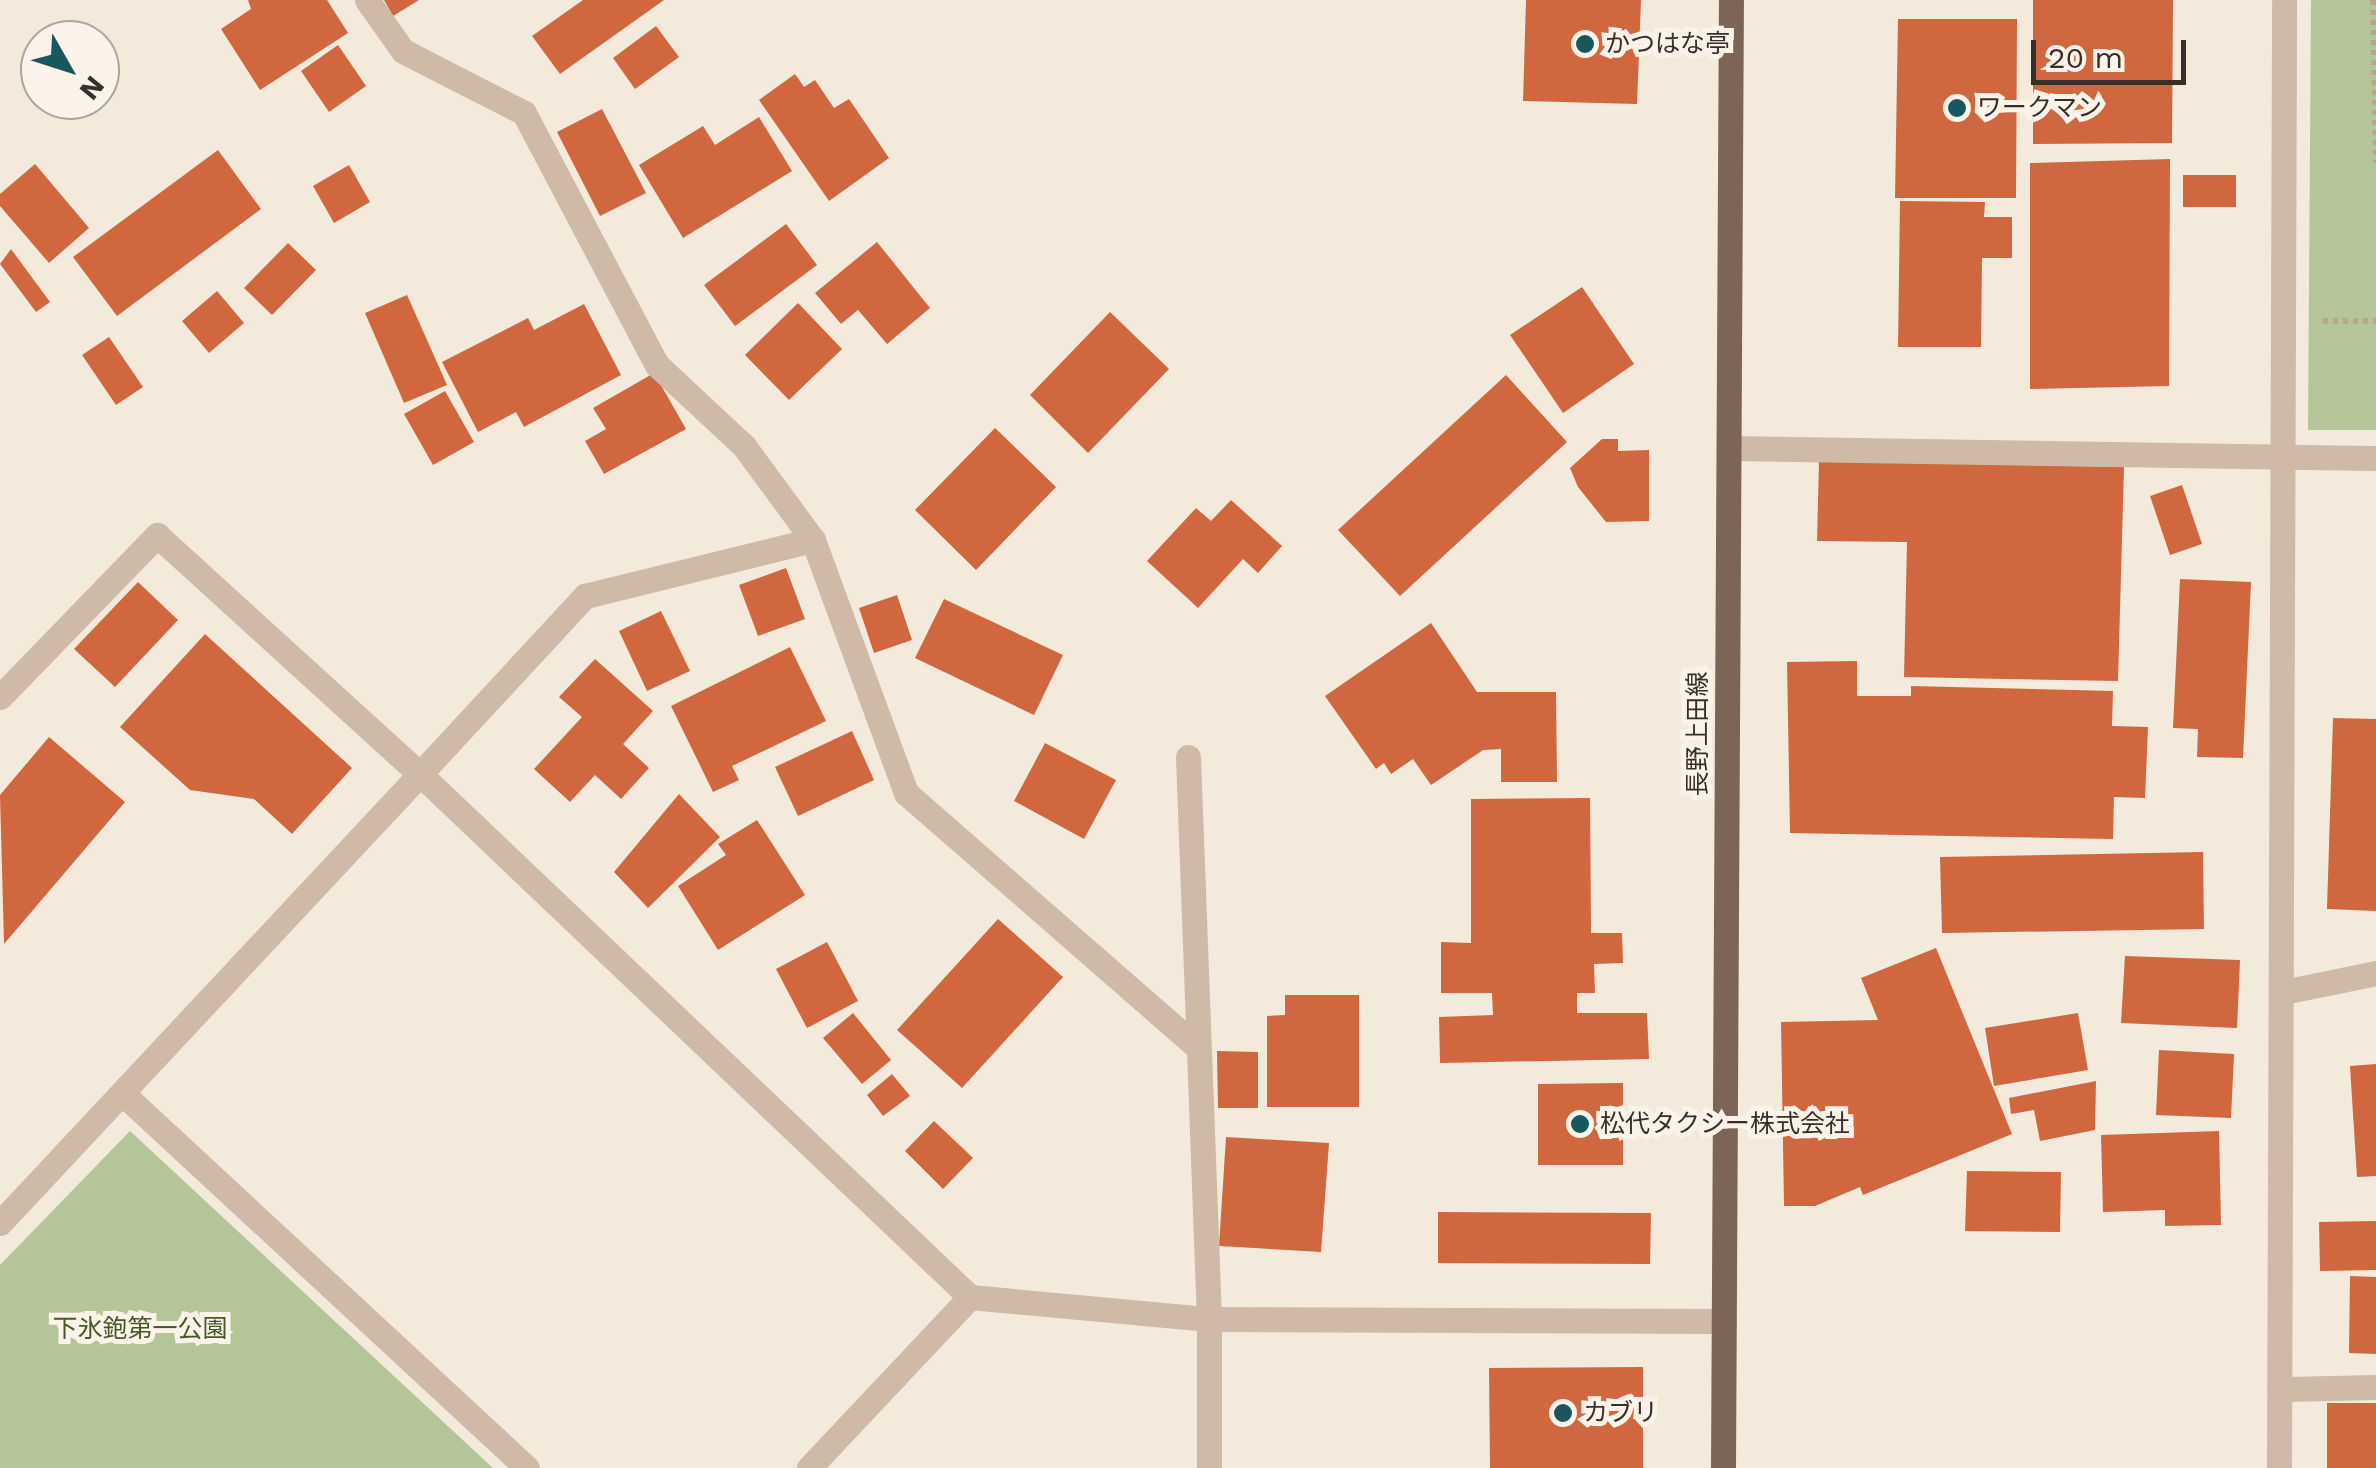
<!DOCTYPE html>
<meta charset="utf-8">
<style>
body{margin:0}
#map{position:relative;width:2376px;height:1468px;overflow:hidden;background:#f4eadc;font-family:"Work Sans","Noto Sans JP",sans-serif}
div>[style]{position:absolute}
.green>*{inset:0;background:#b5c59a}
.building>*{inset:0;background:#d0673e}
.path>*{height:6px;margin-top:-3px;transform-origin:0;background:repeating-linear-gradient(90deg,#baa490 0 5px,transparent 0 10px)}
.lane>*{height:25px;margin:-12.5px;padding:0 12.5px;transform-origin:12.5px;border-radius:12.5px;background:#cebaa6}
.street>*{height:25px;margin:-12.5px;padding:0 12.5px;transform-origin:12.5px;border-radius:12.5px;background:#cebaa6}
.primary>*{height:25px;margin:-12.5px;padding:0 12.5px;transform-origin:12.5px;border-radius:12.5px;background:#7c6557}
.dots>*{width:28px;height:28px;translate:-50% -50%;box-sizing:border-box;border:5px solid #fbf3e9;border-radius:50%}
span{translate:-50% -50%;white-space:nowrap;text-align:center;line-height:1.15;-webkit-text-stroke:10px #fbf3e9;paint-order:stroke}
.poi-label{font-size:25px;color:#392e28}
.left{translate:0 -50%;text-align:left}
.street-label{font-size:25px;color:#392e28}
.park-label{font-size:25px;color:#465a29}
.north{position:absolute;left:20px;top:20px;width:100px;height:100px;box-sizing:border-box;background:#fbf3e9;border:2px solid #ada49c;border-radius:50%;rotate:129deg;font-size:28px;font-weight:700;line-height:40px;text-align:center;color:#392e28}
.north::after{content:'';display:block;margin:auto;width:35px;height:45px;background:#19575f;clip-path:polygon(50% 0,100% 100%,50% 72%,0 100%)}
.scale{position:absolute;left:2031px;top:40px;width:155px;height:45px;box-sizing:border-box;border:5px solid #392e28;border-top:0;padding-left:12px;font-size:30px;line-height:35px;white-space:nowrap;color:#392e28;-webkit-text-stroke:8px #fbf3e9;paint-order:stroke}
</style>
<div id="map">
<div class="green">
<div style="clip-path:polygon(2311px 0,2376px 0,2376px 430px,2308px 430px)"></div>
<div style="clip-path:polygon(130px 1131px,493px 1468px,0 1468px,0 1265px)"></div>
</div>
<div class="building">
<div style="clip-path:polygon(248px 0,327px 0,348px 33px,260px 90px,221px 29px,251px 9px)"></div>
<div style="clip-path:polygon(384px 0,419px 0,393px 16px)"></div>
<div style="clip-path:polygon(583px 0,664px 0,560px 74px,532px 36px)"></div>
<div style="clip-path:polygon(1526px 0,1641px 0,1637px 104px,1523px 101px)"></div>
<div style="clip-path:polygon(2033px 0,2173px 0,2172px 143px,2033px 144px)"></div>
<div style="clip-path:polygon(1898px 19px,2017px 19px,2016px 198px,1895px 198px)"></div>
<div style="clip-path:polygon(656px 26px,679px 57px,635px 89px,613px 58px)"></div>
<div style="clip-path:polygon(338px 45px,366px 86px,329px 112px,301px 71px)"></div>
<div style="clip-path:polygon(795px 74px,804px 87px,815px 80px,834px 108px,849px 99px,889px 158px,829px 201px,759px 100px)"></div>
<div style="clip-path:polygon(602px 109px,646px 193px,600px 216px,557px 132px)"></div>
<div style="clip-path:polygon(759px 117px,792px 171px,683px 238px,639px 165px,703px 126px,715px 145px)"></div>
<div style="clip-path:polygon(218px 150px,261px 209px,117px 316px,73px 257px)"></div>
<div style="clip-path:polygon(2170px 159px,2169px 386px,2030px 389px,2030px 163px)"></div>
<div style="clip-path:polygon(35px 164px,89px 228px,49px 263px,0 206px,0 194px)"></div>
<div style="clip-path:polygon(349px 165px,370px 202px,334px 223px,313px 186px)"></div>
<div style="clip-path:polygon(2183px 175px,2236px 175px,2236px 207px,2183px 207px)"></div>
<div style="clip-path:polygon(1900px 201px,1985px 202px,1984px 217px,2012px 217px,2012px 258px,1982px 258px,1981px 347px,1898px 347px)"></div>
<div style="clip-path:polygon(786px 224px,817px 265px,735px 326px,704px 285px)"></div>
<div style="clip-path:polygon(877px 242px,930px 308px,887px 344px,858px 310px,841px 324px,815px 293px)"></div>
<div style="clip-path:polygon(288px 243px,316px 270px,272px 315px,244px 288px)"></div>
<div style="clip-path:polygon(11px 249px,50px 302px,36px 312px,0 264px)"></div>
<div style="clip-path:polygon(1582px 287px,1634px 364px,1563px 413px,1510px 335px)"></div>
<div style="clip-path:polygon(217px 291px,244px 323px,209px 353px,182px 321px)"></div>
<div style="clip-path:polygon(407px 295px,447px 385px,404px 403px,365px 313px)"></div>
<div style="clip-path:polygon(798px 303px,842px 349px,789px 400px,745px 355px)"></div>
<div style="clip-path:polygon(584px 304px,621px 375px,524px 427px,516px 412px,478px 432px,442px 362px,528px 318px,534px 330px)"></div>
<div style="clip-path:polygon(1110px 312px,1169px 369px,1088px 453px,1030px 395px)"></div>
<div style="clip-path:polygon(109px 337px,143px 387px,116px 405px,82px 355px)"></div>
<div style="clip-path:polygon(654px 373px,686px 429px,604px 474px,585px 441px,606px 429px,593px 408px)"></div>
<div style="clip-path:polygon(1506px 375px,1567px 442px,1400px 596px,1338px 530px)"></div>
<div style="clip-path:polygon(445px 391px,474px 442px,433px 465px,404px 414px)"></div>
<div style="clip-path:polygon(995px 428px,1056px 487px,976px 570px,915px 510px)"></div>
<div style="clip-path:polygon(1602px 439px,1618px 439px,1618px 451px,1649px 450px,1649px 521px,1606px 522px,1578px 487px,1570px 468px)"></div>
<div style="clip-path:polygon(1819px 461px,2124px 467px,2118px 681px,1904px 677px,1907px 542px,1817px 541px)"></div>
<div style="clip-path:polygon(2182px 485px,2202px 544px,2170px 555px,2150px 496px)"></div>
<div style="clip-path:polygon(1231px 500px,1282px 546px,1258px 573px,1243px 559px,1198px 608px,1147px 561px,1196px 508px,1211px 521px)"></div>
<div style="clip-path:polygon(786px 568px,805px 619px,758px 636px,739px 585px)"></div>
<div style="clip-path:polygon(2180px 579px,2251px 582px,2243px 758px,2197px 757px,2198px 729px,2173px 728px)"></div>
<div style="clip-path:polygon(138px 582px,178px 620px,115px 687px,74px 649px)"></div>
<div style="clip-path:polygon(897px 595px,912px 640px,874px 653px,859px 608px)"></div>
<div style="clip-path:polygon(944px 599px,1063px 655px,1034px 715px,915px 658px)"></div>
<div style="clip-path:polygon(661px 611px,690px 671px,647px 691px,619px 631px)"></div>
<div style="clip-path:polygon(1431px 623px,1477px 692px,1556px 692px,1557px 782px,1501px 782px,1501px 749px,1483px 750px,1431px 785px,1413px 759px,1391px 774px,1384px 763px,1376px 769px,1325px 696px)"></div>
<div style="clip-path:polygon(205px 634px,352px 768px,292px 834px,254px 799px,190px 790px,120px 727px)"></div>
<div style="clip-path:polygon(790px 647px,826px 721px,732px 766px,739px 780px,713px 792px,671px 706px)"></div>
<div style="clip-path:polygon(595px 659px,653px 711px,623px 744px,649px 768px,621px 799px,595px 775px,570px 802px,534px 769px,582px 717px,559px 697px)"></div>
<div style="clip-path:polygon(1857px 661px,1857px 696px,1911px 696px,1911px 686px,2113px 691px,2112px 726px,2148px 727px,2145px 798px,2114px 797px,2113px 839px,1790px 833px,1787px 662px)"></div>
<div style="clip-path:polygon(2333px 718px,2376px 719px,2376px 911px,2327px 909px)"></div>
<div style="clip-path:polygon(852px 731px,874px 780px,798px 816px,775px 767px)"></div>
<div style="clip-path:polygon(49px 737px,125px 802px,4px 944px,0 795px)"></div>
<div style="clip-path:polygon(1045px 743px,1116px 780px,1084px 839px,1014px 801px)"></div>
<div style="clip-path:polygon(679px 794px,720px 837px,648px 908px,614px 872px)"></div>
<div style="clip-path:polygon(1590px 798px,1591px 933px,1622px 933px,1623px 963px,1594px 964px,1595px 993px,1577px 993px,1577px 1013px,1647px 1013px,1649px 1059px,1440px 1063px,1439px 1017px,1493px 1015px,1492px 993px,1441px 993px,1441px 942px,1471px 943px,1471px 799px)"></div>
<div style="clip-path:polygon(757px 820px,805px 895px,718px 950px,678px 886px,726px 855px,718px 844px)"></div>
<div style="clip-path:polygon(2203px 852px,2204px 929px,1942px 933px,1940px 857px)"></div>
<div style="clip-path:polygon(998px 919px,1063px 977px,962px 1088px,897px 1030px)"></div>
<div style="clip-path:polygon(827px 942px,858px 1001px,807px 1028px,776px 969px)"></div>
<div style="clip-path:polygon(1936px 948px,2012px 1134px,1863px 1195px,1860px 1187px,1815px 1206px,1784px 1206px,1781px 1022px,1878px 1020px,1861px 978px)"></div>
<div style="clip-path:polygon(2125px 956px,2240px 960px,2237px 1028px,2121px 1023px)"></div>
<div style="clip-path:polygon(1285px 995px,1359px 995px,1359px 1107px,1267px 1107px,1267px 1016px,1285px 1015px)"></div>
<div style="clip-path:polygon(853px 1013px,891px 1060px,862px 1084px,823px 1038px)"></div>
<div style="clip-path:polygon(2078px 1013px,2088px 1070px,1994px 1086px,1985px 1028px)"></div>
<div style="clip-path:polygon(2159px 1050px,2234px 1054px,2231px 1118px,2156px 1115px)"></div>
<div style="clip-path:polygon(1217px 1051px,1258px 1052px,1258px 1108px,1218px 1108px)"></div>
<div style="clip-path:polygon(2376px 1064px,2376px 1176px,2357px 1177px,2350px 1066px)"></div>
<div style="clip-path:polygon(892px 1074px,910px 1096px,883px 1116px,867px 1095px)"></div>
<div style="clip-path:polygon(2096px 1081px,2095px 1130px,2040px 1141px,2034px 1110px,2011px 1114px,2009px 1098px)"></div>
<div style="clip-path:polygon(1623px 1083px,1623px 1165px,1538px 1165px,1538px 1084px)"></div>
<div style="clip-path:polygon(934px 1121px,973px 1158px,943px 1189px,905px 1151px)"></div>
<div style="clip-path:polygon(2219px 1131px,2221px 1225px,2165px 1226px,2165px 1210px,2103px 1212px,2101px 1135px)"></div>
<div style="clip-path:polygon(1226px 1137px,1329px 1143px,1321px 1252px,1219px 1246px)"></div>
<div style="clip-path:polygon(1967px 1171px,2061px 1172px,2060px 1232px,1965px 1231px)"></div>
<div style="clip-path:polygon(1438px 1212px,1651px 1213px,1650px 1264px,1438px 1263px)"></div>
<div style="clip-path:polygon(2376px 1221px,2376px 1270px,2320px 1271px,2319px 1222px)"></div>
<div style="clip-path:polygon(2350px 1276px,2376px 1277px,2376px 1354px,2349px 1353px)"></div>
<div style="clip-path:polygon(1643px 1367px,1643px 1468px,1490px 1468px,1489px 1368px)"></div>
<div style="clip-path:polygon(2327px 1403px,2376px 1403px,2376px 1468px,2327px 1468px)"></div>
</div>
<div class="path">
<div style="left:2373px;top:0;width:163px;rotate:88.9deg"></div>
<div style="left:2323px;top:321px;width:53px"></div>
</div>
<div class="lane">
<div style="left:1209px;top:1319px;width:149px;rotate:90deg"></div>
</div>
<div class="street">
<div style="left:367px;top:0;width:62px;rotate:54.8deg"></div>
<div style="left:403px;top:51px;width:136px;rotate:27.1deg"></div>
<div style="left:524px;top:113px;width:285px;rotate:62.2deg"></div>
<div style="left:657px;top:365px;width:119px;rotate:43deg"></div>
<div style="left:744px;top:446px;width:117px;rotate:53.7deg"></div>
<div style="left:1730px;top:448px;width:646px;rotate:0.89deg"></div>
<div style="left:0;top:697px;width:226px;rotate:-45.9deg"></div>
<div style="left:157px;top:535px;width:355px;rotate:42.3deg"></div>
<div style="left:420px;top:774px;width:243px;rotate:-47.2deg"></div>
<div style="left:585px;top:596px;width:235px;rotate:-13.8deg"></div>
<div style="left:813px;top:540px;width:270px;rotate:69.8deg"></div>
<div style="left:906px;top:793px;width:385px;rotate:41.1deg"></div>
<div style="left:1188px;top:757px;width:562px;rotate:87.86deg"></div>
<div style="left:2283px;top:992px;width:95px;rotate:-11.5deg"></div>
<div style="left:122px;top:1093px;width:552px;rotate:42.8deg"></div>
<div style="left:0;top:1223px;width:615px;rotate:-46.91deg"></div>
<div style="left:420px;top:774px;width:759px;rotate:43.56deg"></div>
<div style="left:970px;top:1297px;width:235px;rotate:133.3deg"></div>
<div style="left:970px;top:1297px;width:240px;rotate:5.3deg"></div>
<div style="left:1209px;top:1319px;width:515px;rotate:0.22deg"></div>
<div style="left:2280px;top:1389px;width:96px;rotate:-1.2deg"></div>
<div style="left:2279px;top:1468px;width:1468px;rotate:-89.8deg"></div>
</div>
<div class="primary">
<div style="left:1723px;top:1468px;width:1468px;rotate:-89.69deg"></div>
</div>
<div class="dots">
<div style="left:1585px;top:44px;background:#19575f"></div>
<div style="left:1957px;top:108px;background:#19575f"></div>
<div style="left:1580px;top:1124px;background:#19575f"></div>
<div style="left:1563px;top:1413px;background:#19575f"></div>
</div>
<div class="poi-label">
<span class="left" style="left:1605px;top:44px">かつはな亭</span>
<span class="left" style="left:1977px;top:108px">ワークマン</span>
<span class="left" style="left:1600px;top:1124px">松代タクシー株式会社</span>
<span class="left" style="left:1583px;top:1413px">カブリ</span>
</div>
<div class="street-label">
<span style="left:1698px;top:734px;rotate:-90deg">長野上田線</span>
</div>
<div class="park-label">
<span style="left:140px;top:1329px">下氷鉋第一公園</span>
</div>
<div class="north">N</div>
<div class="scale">20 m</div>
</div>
